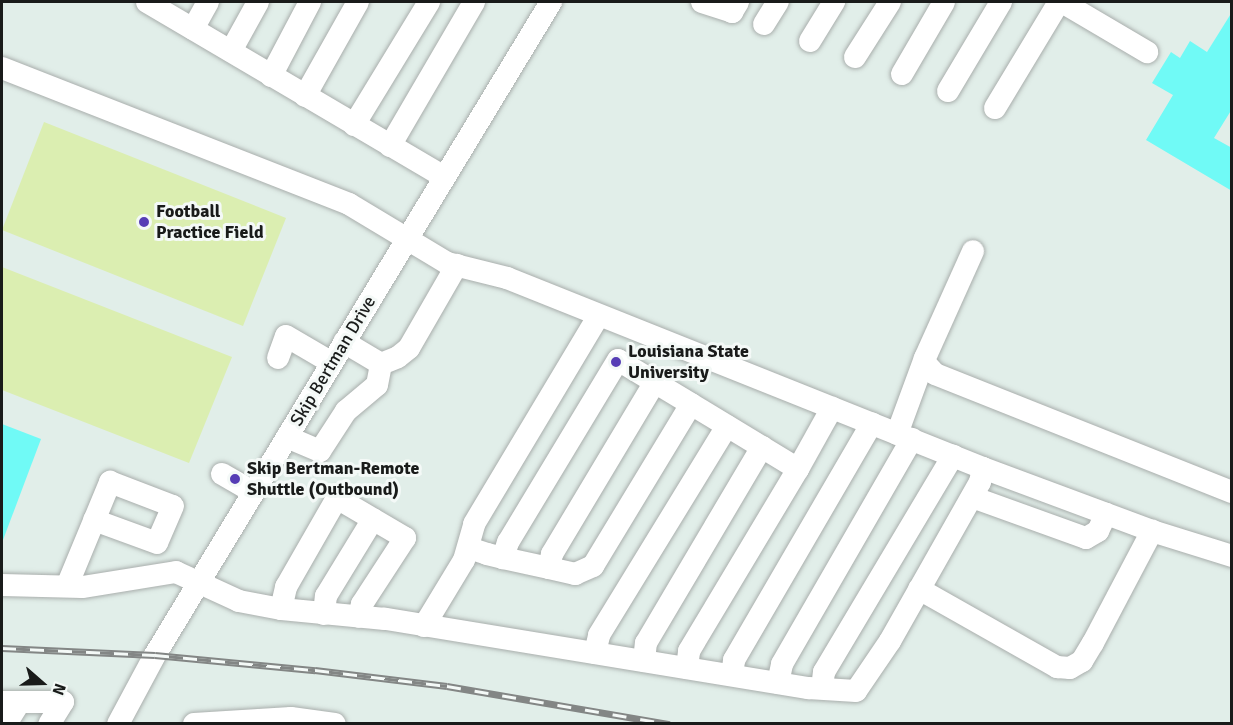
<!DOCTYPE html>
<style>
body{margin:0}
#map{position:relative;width:1233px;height:725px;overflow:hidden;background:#f4f9f7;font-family:Signika,sans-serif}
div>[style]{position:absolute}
.built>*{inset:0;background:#e1eee9}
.green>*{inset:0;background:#dbeeb1}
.building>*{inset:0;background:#70faf6}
.roads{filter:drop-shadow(0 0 2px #a9aeac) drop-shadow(0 0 2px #a9aeac)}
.minor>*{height:22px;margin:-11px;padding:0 11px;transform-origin:11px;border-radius:11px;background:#fff}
.rail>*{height:7px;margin-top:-3.5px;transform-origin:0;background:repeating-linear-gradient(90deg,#f4f9f7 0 14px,#838685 0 28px);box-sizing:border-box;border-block:2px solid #838685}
.dots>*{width:16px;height:16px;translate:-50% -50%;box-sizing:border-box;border:3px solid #f4f9f7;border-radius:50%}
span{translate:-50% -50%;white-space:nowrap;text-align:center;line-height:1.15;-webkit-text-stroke:6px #f4f9f7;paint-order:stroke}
.poi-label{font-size:18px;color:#191b1a;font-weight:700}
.left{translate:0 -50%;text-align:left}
.street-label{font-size:18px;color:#191b1a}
.frame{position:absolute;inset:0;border:3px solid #191b1a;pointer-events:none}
.north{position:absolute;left:12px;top:653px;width:60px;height:60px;-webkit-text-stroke:4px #f4f9f7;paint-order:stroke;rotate:110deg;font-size:16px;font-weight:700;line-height:24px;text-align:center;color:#191b1a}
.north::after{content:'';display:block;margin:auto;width:21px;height:27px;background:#191b1a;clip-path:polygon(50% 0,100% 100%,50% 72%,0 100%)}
</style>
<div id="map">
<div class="built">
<div style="clip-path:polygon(2px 2px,1231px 2px,1231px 723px,2px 723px)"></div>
</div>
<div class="green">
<div style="clip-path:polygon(44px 122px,286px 218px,243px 326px,2px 230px)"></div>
<div style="clip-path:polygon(2px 267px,232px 357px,189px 463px,2px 390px)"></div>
</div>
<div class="building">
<div style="clip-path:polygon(1232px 12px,1232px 109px,1214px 138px,1232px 148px,1232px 191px,1146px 140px,1173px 95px,1152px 83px,1171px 52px,1180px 58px,1190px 41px,1207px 52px)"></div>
<div style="clip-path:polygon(2px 424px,41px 439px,3px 540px,2px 540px)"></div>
</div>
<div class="roads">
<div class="minor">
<div style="left:147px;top:2px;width:345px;rotate:30.5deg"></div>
<div style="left:702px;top:2px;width:32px;rotate:18deg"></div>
<div style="left:732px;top:12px;width:12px;rotate:-59deg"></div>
<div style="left:1062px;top:2px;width:99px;rotate:30.5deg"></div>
<div style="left:764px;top:24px;width:26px;rotate:-58deg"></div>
<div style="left:193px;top:29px;width:31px;rotate:-61deg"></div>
<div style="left:810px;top:41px;width:46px;rotate:-58.4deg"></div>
<div style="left:231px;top:51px;width:56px;rotate:-61.1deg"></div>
<div style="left:855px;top:57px;width:65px;rotate:-57.5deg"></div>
<div style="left:2px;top:68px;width:373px;rotate:21.4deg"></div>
<div style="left:349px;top:204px;width:114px;rotate:31deg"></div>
<div style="left:447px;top:263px;width:62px;rotate:14deg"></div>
<div style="left:507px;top:278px;width:513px;rotate:21.76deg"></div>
<div style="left:983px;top:468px;width:14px;rotate:102deg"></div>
<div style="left:980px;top:482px;width:183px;rotate:119.5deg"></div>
<div style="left:890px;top:641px;width:60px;rotate:124.2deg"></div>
<div style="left:856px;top:691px;width:48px;rotate:-176.4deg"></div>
<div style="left:808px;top:688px;width:429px;rotate:-170.7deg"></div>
<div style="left:385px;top:619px;width:104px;rotate:-174.5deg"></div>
<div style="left:281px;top:609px;width:43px;rotate:-169.2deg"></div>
<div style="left:239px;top:601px;width:69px;rotate:-155.3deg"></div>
<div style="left:176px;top:572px;width:95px;rotate:170.9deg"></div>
<div style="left:82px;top:587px;width:80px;rotate:-178.6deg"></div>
<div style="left:902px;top:74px;width:83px;rotate:-59.7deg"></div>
<div style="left:271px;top:76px;width:84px;rotate:-62.2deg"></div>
<div style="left:948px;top:91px;width:104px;rotate:-59.2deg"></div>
<div style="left:305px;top:96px;width:108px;rotate:-60.6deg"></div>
<div style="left:995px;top:108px;width:124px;rotate:-58.9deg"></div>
<div style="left:354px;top:125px;width:144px;rotate:-58.6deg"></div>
<div style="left:390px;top:146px;width:167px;rotate:-59.7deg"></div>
<div style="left:344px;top:342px;width:43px;rotate:30.7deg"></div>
<div style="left:381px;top:364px;width:18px;rotate:-22deg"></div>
<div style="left:398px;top:357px;width:14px;rotate:-39deg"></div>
<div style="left:409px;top:348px;width:96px;rotate:-60deg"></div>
<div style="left:278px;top:358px;width:23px;rotate:-70deg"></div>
<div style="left:286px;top:336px;width:53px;rotate:30.4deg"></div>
<div style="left:924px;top:362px;width:16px;rotate:47deg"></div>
<div style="left:935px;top:374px;width:320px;rotate:21.7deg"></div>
<div style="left:897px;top:434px;width:81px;rotate:-69.8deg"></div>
<div style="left:925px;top:358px;width:117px;rotate:-65.8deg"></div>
<div style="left:287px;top:437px;width:36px;rotate:23deg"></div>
<div style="left:320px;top:451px;width:48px;rotate:-57deg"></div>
<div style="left:346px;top:411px;width:40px;rotate:-40deg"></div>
<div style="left:377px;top:385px;width:21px;rotate:-79deg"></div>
<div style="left:983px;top:468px;width:180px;rotate:20.4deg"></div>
<div style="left:1152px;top:531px;width:84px;rotate:17.4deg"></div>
<div style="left:798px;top:469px;width:70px;rotate:-60.9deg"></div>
<div style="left:222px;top:474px;width:36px;rotate:30deg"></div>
<div style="left:972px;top:497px;width:121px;rotate:19.8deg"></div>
<div style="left:1086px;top:538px;width:14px;rotate:-30deg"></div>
<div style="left:1098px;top:531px;width:19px;rotate:-65deg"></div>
<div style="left:469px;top:548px;width:19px;rotate:18deg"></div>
<div style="left:487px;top:554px;width:16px;rotate:14deg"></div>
<div style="left:503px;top:558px;width:47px;rotate:12.3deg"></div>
<div style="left:549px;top:568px;width:27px;rotate:13deg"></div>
<div style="left:575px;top:574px;width:20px;rotate:-24deg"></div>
<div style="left:593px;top:566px;width:189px;rotate:-58.8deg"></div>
<div style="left:691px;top:404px;width:85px;rotate:-148.9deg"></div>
<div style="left:618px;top:360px;width:213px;rotate:121.1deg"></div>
<div style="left:508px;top:542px;width:17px;rotate:107deg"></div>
<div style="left:549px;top:568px;width:14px;rotate:-78deg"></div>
<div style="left:552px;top:554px;width:200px;rotate:-59.1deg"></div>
<div style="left:67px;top:586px;width:113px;rotate:-67.5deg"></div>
<div style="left:110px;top:482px;width:67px;rotate:20.9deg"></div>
<div style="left:173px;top:506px;width:40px;rotate:113.4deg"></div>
<div style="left:157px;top:543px;width:67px;rotate:-159.9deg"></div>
<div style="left:919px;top:589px;width:159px;rotate:29.5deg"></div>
<div style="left:1057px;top:667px;width:13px;rotate:4deg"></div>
<div style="left:1070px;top:668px;width:14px;rotate:-30deg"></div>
<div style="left:1082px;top:661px;width:21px;rotate:-59deg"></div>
<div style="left:1093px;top:643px;width:127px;rotate:-62.2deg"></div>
<div style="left:281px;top:609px;width:23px;rotate:-77deg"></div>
<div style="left:286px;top:587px;width:103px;rotate:-60.2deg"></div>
<div style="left:337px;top:498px;width:79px;rotate:30.5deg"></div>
<div style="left:405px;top:538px;width:79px;rotate:123.1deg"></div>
<div style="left:362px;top:604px;width:13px;rotate:103deg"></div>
<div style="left:324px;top:614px;width:18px;rotate:-84deg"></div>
<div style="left:326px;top:596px;width:90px;rotate:-58.6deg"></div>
<div style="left:424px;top:626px;width:77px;rotate:-58.8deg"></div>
<div style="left:464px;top:560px;width:37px;rotate:-74deg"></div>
<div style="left:474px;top:524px;width:241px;rotate:-59.1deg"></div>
<div style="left:595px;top:653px;width:18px;rotate:-77deg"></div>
<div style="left:599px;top:635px;width:245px;rotate:-58.5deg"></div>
<div style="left:644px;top:661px;width:18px;rotate:-84deg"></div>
<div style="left:646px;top:643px;width:228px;rotate:-59.4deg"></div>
<div style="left:687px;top:668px;width:17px;rotate:-83deg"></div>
<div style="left:689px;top:651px;width:212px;rotate:-59.1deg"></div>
<div style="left:798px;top:469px;width:125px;rotate:-148.7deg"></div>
<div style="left:732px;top:675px;width:15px;rotate:-82deg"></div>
<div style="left:734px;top:660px;width:274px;rotate:-59.8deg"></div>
<div style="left:778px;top:683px;width:19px;rotate:-78deg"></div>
<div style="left:782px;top:664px;width:260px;rotate:-60deg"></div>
<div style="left:822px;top:688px;width:16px;rotate:-83deg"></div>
<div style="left:824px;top:672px;width:252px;rotate:-59.2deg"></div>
<div style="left:2px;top:702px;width:61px"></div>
<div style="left:63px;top:702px;width:26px;rotate:122deg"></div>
<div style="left:6px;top:724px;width:26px;rotate:-58deg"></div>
<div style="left:118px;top:724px;width:78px;rotate:-61.8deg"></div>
<div style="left:155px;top:655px;width:764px;rotate:-58.77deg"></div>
<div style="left:194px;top:724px;width:97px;rotate:-3.5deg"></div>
<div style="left:291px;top:718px;width:44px;rotate:7.8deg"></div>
</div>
</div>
<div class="rail">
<div style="left:2px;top:648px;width:153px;rotate:2.6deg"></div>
<div style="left:155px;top:655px;width:161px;rotate:5.4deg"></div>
<div style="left:315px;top:670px;width:133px;rotate:6.9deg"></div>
<div style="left:447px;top:686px;width:226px;rotate:9.7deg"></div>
</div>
<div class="dots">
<div style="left:144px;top:222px;background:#563db5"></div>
<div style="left:616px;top:362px;background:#563db5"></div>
<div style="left:235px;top:479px;background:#563db5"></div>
</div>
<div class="poi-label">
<span class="left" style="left:156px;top:222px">Football<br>Practice Field</span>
<span class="left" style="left:628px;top:362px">Louisiana State<br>University</span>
<span class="left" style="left:247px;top:479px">Skip Bertman-Remote<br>Shuttle (Outbound)</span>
</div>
<div class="street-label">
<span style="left:333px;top:361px;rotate:-59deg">Skip Bertman Drive</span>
</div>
<div class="frame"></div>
<div class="north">N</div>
</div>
